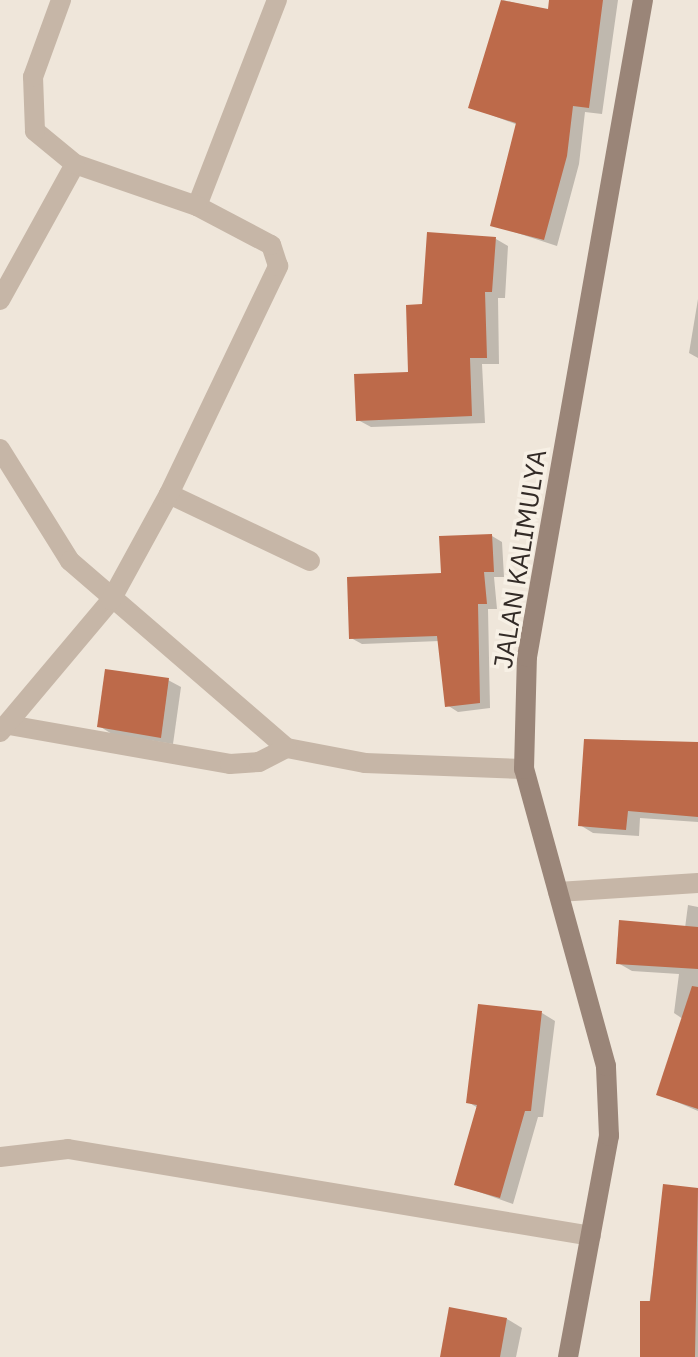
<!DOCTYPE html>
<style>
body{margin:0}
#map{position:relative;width:698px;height:1357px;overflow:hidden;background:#efe6da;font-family:"IBM Plex Sans",sans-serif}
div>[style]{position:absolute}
.shadow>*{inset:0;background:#0003}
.building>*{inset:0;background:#bd6a4a}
.street>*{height:20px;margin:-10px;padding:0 10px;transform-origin:10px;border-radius:10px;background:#c6b6a7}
.secondary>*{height:20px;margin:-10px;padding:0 10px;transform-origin:10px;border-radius:10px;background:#9a8578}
span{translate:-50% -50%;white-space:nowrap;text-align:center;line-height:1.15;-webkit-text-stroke:7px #f7f0e5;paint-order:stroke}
.street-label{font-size:26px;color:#332b27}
</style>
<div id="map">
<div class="shadow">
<div style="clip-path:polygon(503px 0,549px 11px,551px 0,618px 0,602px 114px,585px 112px,579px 164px,557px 246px,493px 225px,518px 125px,470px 107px)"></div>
<div style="clip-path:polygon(496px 239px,508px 246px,505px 298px,498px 298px,499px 364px,482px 364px,485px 423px,371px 427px,358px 420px,410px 374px,424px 306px)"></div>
<div style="clip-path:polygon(698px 299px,698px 358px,689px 353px)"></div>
<div style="clip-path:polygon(492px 536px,502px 542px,504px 577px,494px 577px,497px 609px,488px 609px,490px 708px,458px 712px,447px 705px,440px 641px,362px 644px,351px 638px)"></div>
<div style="clip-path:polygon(168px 680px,181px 687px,173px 744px,112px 734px,99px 726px)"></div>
<div style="clip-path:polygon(698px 744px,698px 822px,640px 818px,639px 836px,593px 833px,580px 825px)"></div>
<div style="clip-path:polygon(688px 905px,698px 907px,698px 1111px,658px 1094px,683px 1019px,674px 1013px,679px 974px,632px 971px,618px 963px,685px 928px)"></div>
<div style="clip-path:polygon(479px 1006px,542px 1013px,555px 1021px,543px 1117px,538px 1117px,513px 1204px,457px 1184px,478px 1108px,468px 1102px)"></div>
<div style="clip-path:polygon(665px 1186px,698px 1190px,698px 1357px,642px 1357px)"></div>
<div style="clip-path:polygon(507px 1319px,522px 1328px,516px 1357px,447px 1357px)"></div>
</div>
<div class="building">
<div style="clip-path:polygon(501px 0,548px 9px,549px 0,603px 0,589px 108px,573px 106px,567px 156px,544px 240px,490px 226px,516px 123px,468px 108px)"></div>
<div style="clip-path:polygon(427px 232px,496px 237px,492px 292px,485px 292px,487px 358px,470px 358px,472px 416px,356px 421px,354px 374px,408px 372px,406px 305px,422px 304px)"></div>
<div style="clip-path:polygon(492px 534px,494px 572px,484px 572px,487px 604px,478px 604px,480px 703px,445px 707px,437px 636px,349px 639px,347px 577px,441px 573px,439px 536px)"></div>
<div style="clip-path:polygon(105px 669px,169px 678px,161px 738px,97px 727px)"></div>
<div style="clip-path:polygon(584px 739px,698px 742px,698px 817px,628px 811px,626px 830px,578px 826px)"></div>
<div style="clip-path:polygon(619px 920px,698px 927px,698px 969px,616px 964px)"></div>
<div style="clip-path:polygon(692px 986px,698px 987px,698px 1109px,656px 1095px)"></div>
<div style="clip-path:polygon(478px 1004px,542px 1011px,531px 1111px,525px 1111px,500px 1198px,454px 1185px,477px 1105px,466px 1103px)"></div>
<div style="clip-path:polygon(663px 1184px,698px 1188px,695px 1357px,640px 1357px,640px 1301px,650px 1301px)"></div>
<div style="clip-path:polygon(449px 1307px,507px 1318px,500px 1357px,440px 1357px)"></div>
</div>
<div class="street">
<div style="left:197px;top:206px;width:221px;rotate:-68.8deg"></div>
<div style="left:0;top:300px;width:155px;rotate:-61.1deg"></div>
<div style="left:0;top:449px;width:132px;rotate:58deg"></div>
<div style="left:70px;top:561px;width:286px;rotate:40.8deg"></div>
<div style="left:287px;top:748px;width:79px;rotate:10.9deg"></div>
<div style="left:365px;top:763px;width:159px;rotate:2.2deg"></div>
<div style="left:169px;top:494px;width:156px;rotate:25.4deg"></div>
<div style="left:9px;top:725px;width:224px;rotate:10deg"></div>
<div style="left:230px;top:764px;width:29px;rotate:-4deg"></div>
<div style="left:259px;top:762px;width:31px;rotate:-27deg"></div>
<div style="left:0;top:732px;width:172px;rotate:-49.9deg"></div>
<div style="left:111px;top:600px;width:121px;rotate:-61.3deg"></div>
<div style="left:169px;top:494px;width:253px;rotate:-64.4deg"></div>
<div style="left:278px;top:266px;width:22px;rotate:-108deg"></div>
<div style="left:271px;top:245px;width:84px;rotate:-152.2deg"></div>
<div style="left:197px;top:206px;width:129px;rotate:-161deg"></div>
<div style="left:75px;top:164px;width:52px;rotate:-140.5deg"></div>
<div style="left:35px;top:131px;width:54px;rotate:-92.1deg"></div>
<div style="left:33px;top:77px;width:82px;rotate:-70deg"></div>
<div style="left:558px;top:892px;width:140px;rotate:-3.7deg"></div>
<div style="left:0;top:1157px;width:68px;rotate:-6.7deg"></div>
<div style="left:68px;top:1149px;width:530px;rotate:9.44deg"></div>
</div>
<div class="secondary">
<div style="left:568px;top:1357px;width:225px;rotate:-79.5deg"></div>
<div style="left:609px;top:1136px;width:70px;rotate:-92.5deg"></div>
<div style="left:606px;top:1066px;width:308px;rotate:-105.4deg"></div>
<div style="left:524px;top:769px;width:112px;rotate:-88.5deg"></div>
<div style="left:527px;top:657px;width:667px;rotate:-79.99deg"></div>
</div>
<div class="street-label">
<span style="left:520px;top:559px;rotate:-81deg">JALAN KALIMULYA</span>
</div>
</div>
